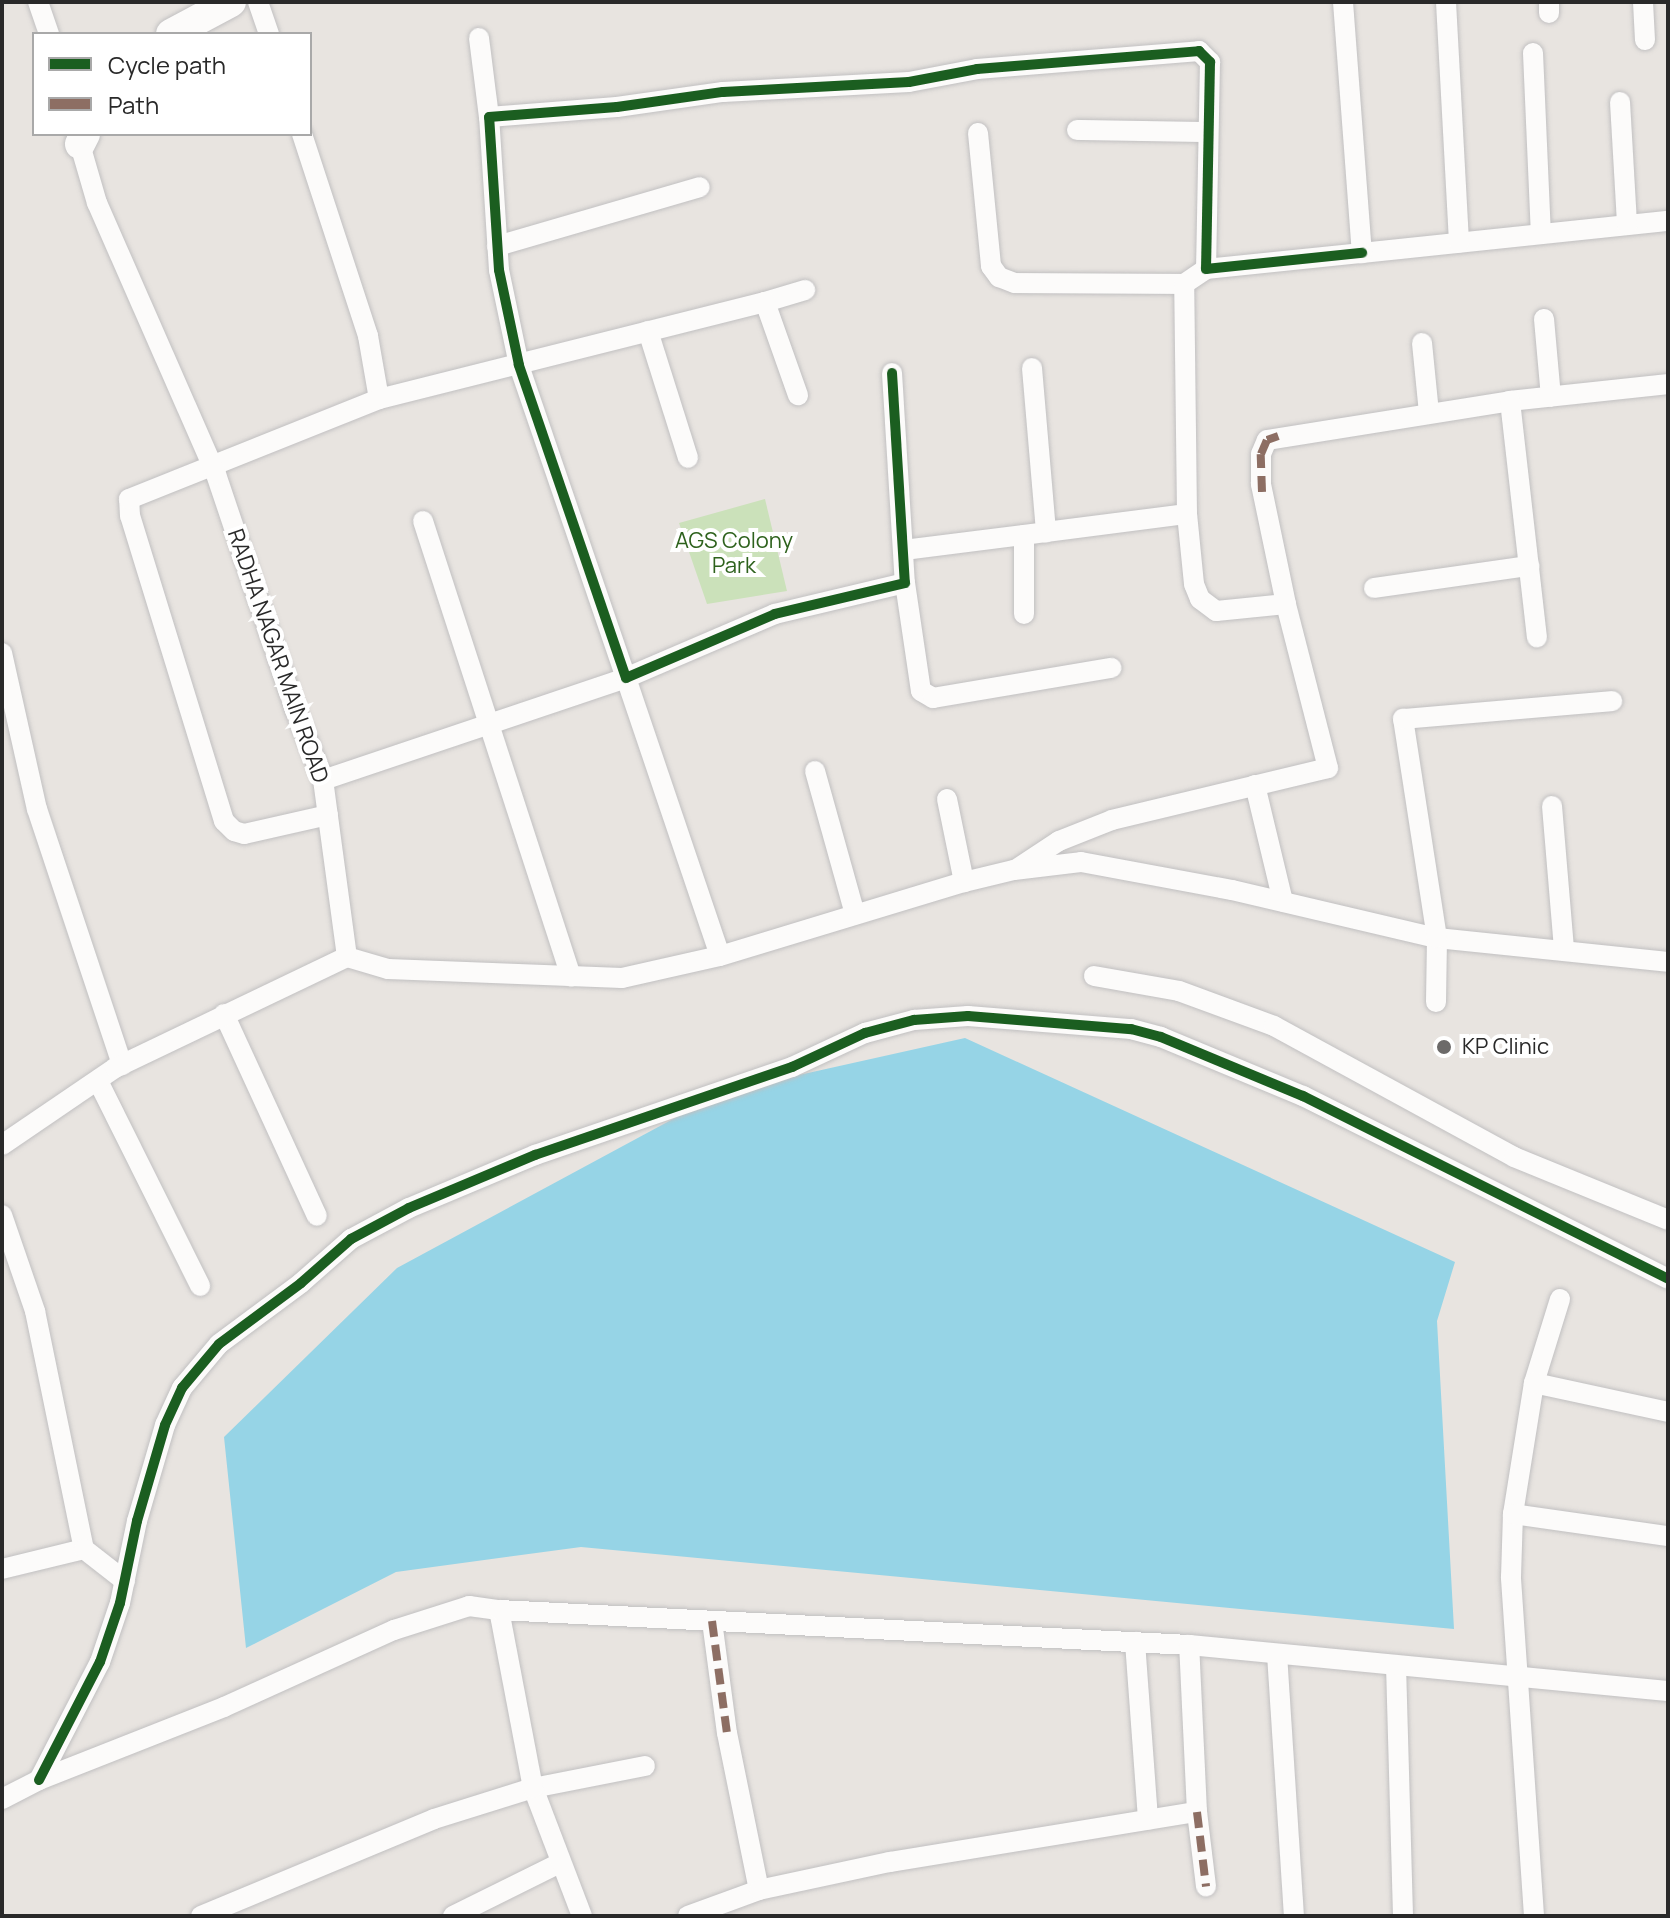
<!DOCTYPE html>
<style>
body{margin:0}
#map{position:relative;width:1670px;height:1918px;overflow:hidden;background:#e8e4e0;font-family:Manrope,sans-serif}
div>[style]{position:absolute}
.green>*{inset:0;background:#cbe1ba}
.water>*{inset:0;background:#96d4e6}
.roads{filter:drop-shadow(0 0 2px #c1c0c1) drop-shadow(0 0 2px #c1c0c1)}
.street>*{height:20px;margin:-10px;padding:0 10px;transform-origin:10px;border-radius:10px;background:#fcfbfa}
.secondary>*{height:30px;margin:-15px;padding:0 15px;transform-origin:15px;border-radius:15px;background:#fcfbfa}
.quiet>*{height:8px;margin-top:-4px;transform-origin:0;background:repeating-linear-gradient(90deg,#8d6e63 0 16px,transparent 0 24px)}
.cycleway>*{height:10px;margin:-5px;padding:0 5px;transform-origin:5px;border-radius:5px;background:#1b5e20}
.dots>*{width:22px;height:22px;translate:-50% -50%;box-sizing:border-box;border:4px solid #fff;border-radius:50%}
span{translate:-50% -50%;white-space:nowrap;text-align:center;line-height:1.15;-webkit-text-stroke:8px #fff;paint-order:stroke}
.park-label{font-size:22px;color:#2e621d}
.street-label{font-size:22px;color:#292929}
.poi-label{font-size:22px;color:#292929}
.left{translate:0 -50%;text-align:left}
.frame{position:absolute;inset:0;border:4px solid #292929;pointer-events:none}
.legend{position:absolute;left:32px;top:32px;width:280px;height:104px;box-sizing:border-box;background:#fff;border:2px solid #a9a9a9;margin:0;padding:10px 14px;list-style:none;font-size:24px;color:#292929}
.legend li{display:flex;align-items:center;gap:16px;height:40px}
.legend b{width:40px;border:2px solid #a9a9a9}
</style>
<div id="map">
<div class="green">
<div style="clip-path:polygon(765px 499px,787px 591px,707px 604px,679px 523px)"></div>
</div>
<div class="water">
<div style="clip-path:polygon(965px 1038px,1455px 1262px,1437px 1321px,1454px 1629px,581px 1547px,396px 1572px,246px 1648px,224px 1437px,397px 1268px,723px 1092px)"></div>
</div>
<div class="roads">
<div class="street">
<div style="left:38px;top:2px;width:34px;rotate:71deg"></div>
<div style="left:258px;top:2px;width:34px;rotate:71deg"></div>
<div style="left:1343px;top:2px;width:252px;rotate:85.7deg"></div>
<div style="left:1362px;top:253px;width:308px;rotate:-6deg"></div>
<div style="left:1446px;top:2px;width:241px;rotate:86.9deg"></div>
<div style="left:1643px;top:2px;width:38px;rotate:87deg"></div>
<div style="left:1549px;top:13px;width:11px;rotate:-90deg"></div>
<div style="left:479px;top:38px;width:80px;rotate:82.8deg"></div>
<div style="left:1533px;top:53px;width:181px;rotate:87.5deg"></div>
<div style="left:1620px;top:102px;width:123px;rotate:86.7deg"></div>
<div style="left:1077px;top:130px;width:131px;rotate:0.9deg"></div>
<div style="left:978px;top:133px;width:134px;rotate:84.4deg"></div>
<div style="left:991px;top:266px;width:14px;rotate:54deg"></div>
<div style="left:999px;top:277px;width:17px;rotate:21deg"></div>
<div style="left:1015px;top:283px;width:169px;rotate:0.3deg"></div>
<div style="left:302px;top:134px;width:213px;rotate:71.9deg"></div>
<div style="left:368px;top:336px;width:64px;rotate:80.1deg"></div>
<div style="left:497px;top:246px;width:211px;rotate:-16.2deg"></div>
<div style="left:765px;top:302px;width:42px;rotate:-16.7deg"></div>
<div style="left:1544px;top:319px;width:78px;rotate:84.9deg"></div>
<div style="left:648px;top:331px;width:133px;rotate:72.5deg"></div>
<div style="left:1422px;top:343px;width:70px;rotate:84.3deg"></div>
<div style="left:1032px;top:368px;width:165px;rotate:85.1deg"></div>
<div style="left:1046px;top:532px;width:142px;rotate:-7.3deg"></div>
<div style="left:892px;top:373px;width:210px;rotate:86.5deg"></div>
<div style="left:905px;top:583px;width:134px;rotate:166.6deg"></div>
<div style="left:775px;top:614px;width:162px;rotate:156.8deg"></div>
<div style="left:626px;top:678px;width:331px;rotate:-108.9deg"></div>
<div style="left:519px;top:365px;width:97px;rotate:-101.9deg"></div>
<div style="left:499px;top:270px;width:153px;rotate:-93.7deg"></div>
<div style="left:489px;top:117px;width:128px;rotate:-4.5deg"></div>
<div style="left:617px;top:107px;width:107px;rotate:-8.1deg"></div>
<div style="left:723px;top:92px;width:186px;rotate:-3.1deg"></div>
<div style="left:909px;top:82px;width:69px;rotate:-10.8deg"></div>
<div style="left:977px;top:69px;width:223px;rotate:-4.6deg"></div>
<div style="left:1199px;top:51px;width:16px;rotate:45deg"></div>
<div style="left:1210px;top:62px;width:207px;rotate:91.1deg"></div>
<div style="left:1206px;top:269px;width:157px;rotate:-5.9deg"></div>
<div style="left:1510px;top:401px;width:159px;rotate:-6.1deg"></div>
<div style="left:423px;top:521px;width:479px;rotate:72deg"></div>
<div style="left:904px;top:550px;width:143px;rotate:-7.2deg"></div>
<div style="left:905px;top:583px;width:109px;rotate:81.6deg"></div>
<div style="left:921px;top:691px;width:14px;rotate:30deg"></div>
<div style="left:933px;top:698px;width:181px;rotate:-9.6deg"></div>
<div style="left:1374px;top:588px;width:157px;rotate:-8.1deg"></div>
<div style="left:1286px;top:604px;width:123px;rotate:-101.8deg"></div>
<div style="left:1261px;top:484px;width:30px;rotate:-90deg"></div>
<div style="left:1261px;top:454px;width:15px;rotate:-67deg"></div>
<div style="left:1267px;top:440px;width:246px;rotate:-9.1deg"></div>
<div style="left:1510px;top:401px;width:238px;rotate:83.5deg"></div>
<div style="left:1024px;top:614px;width:79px;rotate:-90deg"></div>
<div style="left:2px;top:653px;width:160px;rotate:77.4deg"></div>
<div style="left:37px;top:809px;width:270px;rotate:71.6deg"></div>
<div style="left:815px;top:771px;width:148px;rotate:74.4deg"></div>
<div style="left:323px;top:780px;width:320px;rotate:-18.6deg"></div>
<div style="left:626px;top:678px;width:293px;rotate:71.3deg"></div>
<div style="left:1255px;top:785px;width:120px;rotate:76.5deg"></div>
<div style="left:947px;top:799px;width:85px;rotate:78.4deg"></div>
<div style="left:1552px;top:806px;width:144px;rotate:85.2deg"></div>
<div style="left:328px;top:815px;width:86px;rotate:167.3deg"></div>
<div style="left:244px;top:834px;width:10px;rotate:-163deg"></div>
<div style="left:234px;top:831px;width:14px;rotate:-135deg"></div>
<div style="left:224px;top:821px;width:319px;rotate:-107.1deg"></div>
<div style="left:130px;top:516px;width:17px;rotate:-93deg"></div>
<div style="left:129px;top:499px;width:269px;rotate:-21.8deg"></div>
<div style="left:379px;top:399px;width:398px;rotate:-14.1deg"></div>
<div style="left:765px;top:302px;width:99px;rotate:70.5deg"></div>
<div style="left:1018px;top:868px;width:49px;rotate:-33.4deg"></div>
<div style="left:1059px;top:841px;width:57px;rotate:-21.6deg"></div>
<div style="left:1112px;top:820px;width:222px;rotate:-13.5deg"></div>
<div style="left:1328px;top:768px;width:169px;rotate:-104.4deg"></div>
<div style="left:1286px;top:604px;width:70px;rotate:174.3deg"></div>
<div style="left:1216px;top:611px;width:20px;rotate:-143deg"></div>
<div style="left:1200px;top:599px;width:16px;rotate:-112deg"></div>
<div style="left:1194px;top:584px;width:70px;rotate:-95.7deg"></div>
<div style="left:1187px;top:514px;width:230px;rotate:-90.7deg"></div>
<div style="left:1184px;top:284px;width:27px;rotate:-34deg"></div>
<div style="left:347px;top:957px;width:43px;rotate:16.3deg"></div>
<div style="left:388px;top:969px;width:234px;rotate:2.2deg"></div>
<div style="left:622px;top:978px;width:100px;rotate:-12.7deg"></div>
<div style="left:720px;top:956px;width:255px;rotate:-16.9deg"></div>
<div style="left:964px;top:882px;width:51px;rotate:-13.5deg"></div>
<div style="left:1014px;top:870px;width:67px;rotate:-6.8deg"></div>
<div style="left:1081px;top:862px;width:154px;rotate:10.5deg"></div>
<div style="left:1232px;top:890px;width:211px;rotate:13.2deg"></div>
<div style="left:1437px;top:938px;width:232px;rotate:5.9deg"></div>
<div style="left:1094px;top:976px;width:86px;rotate:10deg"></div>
<div style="left:1179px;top:991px;width:101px;rotate:20.2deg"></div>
<div style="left:1274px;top:1026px;width:273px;rotate:28.6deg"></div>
<div style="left:1514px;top:1157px;width:166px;rotate:22.2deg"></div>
<div style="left:1436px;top:1002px;width:64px;rotate:-89.1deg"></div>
<div style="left:1437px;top:938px;width:222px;rotate:-98.8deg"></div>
<div style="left:1403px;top:719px;width:210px;rotate:-4.9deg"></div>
<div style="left:224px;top:1014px;width:222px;rotate:65.3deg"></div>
<div style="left:98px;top:1081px;width:229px;rotate:63.5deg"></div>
<div style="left:2px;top:1145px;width:137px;rotate:-34.3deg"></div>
<div style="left:115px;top:1068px;width:257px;rotate:-25.6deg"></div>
<div style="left:347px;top:957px;width:179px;rotate:-97.7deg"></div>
<div style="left:323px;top:780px;width:76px;rotate:-111.5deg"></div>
<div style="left:295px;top:709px;width:248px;rotate:-108.6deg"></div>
<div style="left:216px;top:474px;width:296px;rotate:-113.7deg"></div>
<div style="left:97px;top:203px;width:72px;rotate:-106.2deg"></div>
<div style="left:2px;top:1215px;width:102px;rotate:71deg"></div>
<div style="left:35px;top:1311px;width:243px;rotate:78.4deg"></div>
<div style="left:84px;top:1549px;width:84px;rotate:166.3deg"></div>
<div style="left:1534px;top:1383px;width:88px;rotate:-72.8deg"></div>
<div style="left:1513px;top:1514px;width:133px;rotate:-80.9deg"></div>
<div style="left:1534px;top:1383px;width:137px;rotate:12.2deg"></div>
<div style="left:84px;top:1549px;width:52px;rotate:38deg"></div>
<div style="left:712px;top:1621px;width:113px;rotate:82.4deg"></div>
<div style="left:727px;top:1733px;width:160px;rotate:78.5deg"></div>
<div style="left:1135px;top:1642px;width:178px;rotate:85.8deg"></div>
<div style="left:1277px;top:1654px;width:263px;rotate:86.3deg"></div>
<div style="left:1396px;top:1665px;width:251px;rotate:88.4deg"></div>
<div style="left:39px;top:1780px;width:133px;rotate:-62.7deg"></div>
<div style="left:100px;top:1662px;width:62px;rotate:-71.3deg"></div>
<div style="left:120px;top:1603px;width:84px;rotate:-78.3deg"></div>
<div style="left:137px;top:1521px;width:100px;rotate:-73.7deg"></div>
<div style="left:165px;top:1425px;width:41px;rotate:-65.3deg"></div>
<div style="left:182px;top:1388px;width:57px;rotate:-49.9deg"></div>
<div style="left:219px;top:1344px;width:102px;rotate:-36.6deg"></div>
<div style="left:301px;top:1283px;width:67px;rotate:-41.3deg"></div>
<div style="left:351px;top:1239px;width:66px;rotate:-28.1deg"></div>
<div style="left:409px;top:1208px;width:137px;rotate:-22.8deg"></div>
<div style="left:535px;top:1155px;width:272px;rotate:-18.9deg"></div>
<div style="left:792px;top:1067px;width:81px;rotate:-25deg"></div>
<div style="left:865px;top:1033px;width:51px;rotate:-14.9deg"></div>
<div style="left:914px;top:1020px;width:54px;rotate:-4.2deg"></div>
<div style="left:968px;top:1016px;width:164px;rotate:4.6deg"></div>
<div style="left:1131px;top:1029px;width:31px;rotate:15deg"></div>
<div style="left:1161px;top:1037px;width:154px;rotate:22.6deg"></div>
<div style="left:1303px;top:1096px;width:408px;rotate:26.6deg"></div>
<div style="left:2px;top:1799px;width:42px;rotate:-27.2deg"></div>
<div style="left:39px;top:1780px;width:199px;rotate:-21.5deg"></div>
<div style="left:224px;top:1707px;width:187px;rotate:-24.4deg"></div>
<div style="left:394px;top:1630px;width:79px;rotate:-17.7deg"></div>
<div style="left:469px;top:1606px;width:30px;rotate:8deg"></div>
<div style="left:1197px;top:1812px;width:75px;rotate:83.1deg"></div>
<div style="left:201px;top:1916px;width:252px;rotate:-22.6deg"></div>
<div style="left:434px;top:1819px;width:104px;rotate:-17.4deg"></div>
<div style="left:533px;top:1788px;width:114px;rotate:-11.1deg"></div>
<div style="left:453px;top:1916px;width:119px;rotate:-26.4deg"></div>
<div style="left:582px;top:1916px;width:137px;rotate:-110.9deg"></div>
<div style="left:533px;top:1788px;width:181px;rotate:-100.8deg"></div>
<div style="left:499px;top:1610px;width:691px;rotate:2.9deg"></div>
<div style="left:1189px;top:1645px;width:481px;rotate:5.5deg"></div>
<div style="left:688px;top:1916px;width:76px;rotate:-20.1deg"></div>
<div style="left:759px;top:1890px;width:134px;rotate:-12.1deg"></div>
<div style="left:890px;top:1862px;width:311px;rotate:-9.3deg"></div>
<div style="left:1197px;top:1812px;width:167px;rotate:-92.7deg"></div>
<div style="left:1534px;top:1916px;width:340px;rotate:-93.9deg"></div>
<div style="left:1511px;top:1577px;width:63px;rotate:-88.2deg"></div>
<div style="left:1513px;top:1514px;width:157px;rotate:8.1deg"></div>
</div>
<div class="secondary">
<div style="left:171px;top:34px;width:68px;rotate:-28.1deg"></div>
<div style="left:80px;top:144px;width:11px;rotate:-63deg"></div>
</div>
</div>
<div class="quiet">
<div style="left:1262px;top:492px;width:38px;rotate:-92deg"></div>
<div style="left:1261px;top:454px;width:15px;rotate:-67deg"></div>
<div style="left:1267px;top:440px;width:12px;rotate:-20deg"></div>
<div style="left:712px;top:1621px;width:113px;rotate:82.4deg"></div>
<div style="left:1197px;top:1812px;width:75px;rotate:83.1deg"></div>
</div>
<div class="cycleway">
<div style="left:892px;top:373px;width:210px;rotate:86.5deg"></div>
<div style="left:905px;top:583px;width:134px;rotate:166.6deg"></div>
<div style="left:775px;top:614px;width:162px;rotate:156.8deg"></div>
<div style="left:626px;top:678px;width:331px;rotate:-108.9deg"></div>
<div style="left:519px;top:365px;width:97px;rotate:-101.9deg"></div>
<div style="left:499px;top:270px;width:153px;rotate:-93.7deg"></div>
<div style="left:489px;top:117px;width:128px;rotate:-4.5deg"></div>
<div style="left:617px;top:107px;width:107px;rotate:-8.1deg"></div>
<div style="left:723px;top:92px;width:186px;rotate:-3.1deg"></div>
<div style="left:909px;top:82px;width:69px;rotate:-10.8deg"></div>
<div style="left:977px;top:69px;width:223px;rotate:-4.6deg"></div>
<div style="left:1199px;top:51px;width:16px;rotate:45deg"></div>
<div style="left:1210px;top:62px;width:207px;rotate:91.1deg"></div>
<div style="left:1206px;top:269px;width:157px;rotate:-5.9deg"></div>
<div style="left:39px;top:1780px;width:133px;rotate:-62.7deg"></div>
<div style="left:100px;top:1662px;width:62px;rotate:-71.3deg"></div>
<div style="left:120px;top:1603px;width:84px;rotate:-78.3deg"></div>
<div style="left:137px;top:1521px;width:100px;rotate:-73.7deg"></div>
<div style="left:165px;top:1425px;width:41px;rotate:-65.3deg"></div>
<div style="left:182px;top:1388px;width:57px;rotate:-49.9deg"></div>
<div style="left:219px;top:1344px;width:102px;rotate:-36.6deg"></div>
<div style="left:301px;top:1283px;width:67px;rotate:-41.3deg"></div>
<div style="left:351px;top:1239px;width:66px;rotate:-28.1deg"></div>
<div style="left:409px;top:1208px;width:137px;rotate:-22.8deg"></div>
<div style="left:535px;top:1155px;width:272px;rotate:-18.9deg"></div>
<div style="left:792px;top:1067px;width:81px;rotate:-25deg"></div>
<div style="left:865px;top:1033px;width:51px;rotate:-14.9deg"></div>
<div style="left:914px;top:1020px;width:54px;rotate:-4.2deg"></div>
<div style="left:968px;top:1016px;width:164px;rotate:4.6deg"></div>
<div style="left:1131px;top:1029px;width:31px;rotate:15deg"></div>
<div style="left:1161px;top:1037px;width:154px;rotate:22.6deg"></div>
<div style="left:1303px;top:1096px;width:408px;rotate:26.6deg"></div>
</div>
<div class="dots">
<div style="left:1444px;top:1047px;background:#6c6a69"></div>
</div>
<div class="park-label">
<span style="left:734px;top:553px">AGS Colony<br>Park</span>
</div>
<div class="street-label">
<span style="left:278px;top:656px;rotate:71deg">RADHA NAGAR MAIN ROAD</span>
</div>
<div class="poi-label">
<span class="left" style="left:1462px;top:1047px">KP Clinic</span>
</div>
<div class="frame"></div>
<ul class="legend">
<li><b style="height:10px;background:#1b5e20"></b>Cycle path</li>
<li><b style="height:10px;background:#8d6e63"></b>Path</li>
</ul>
</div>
